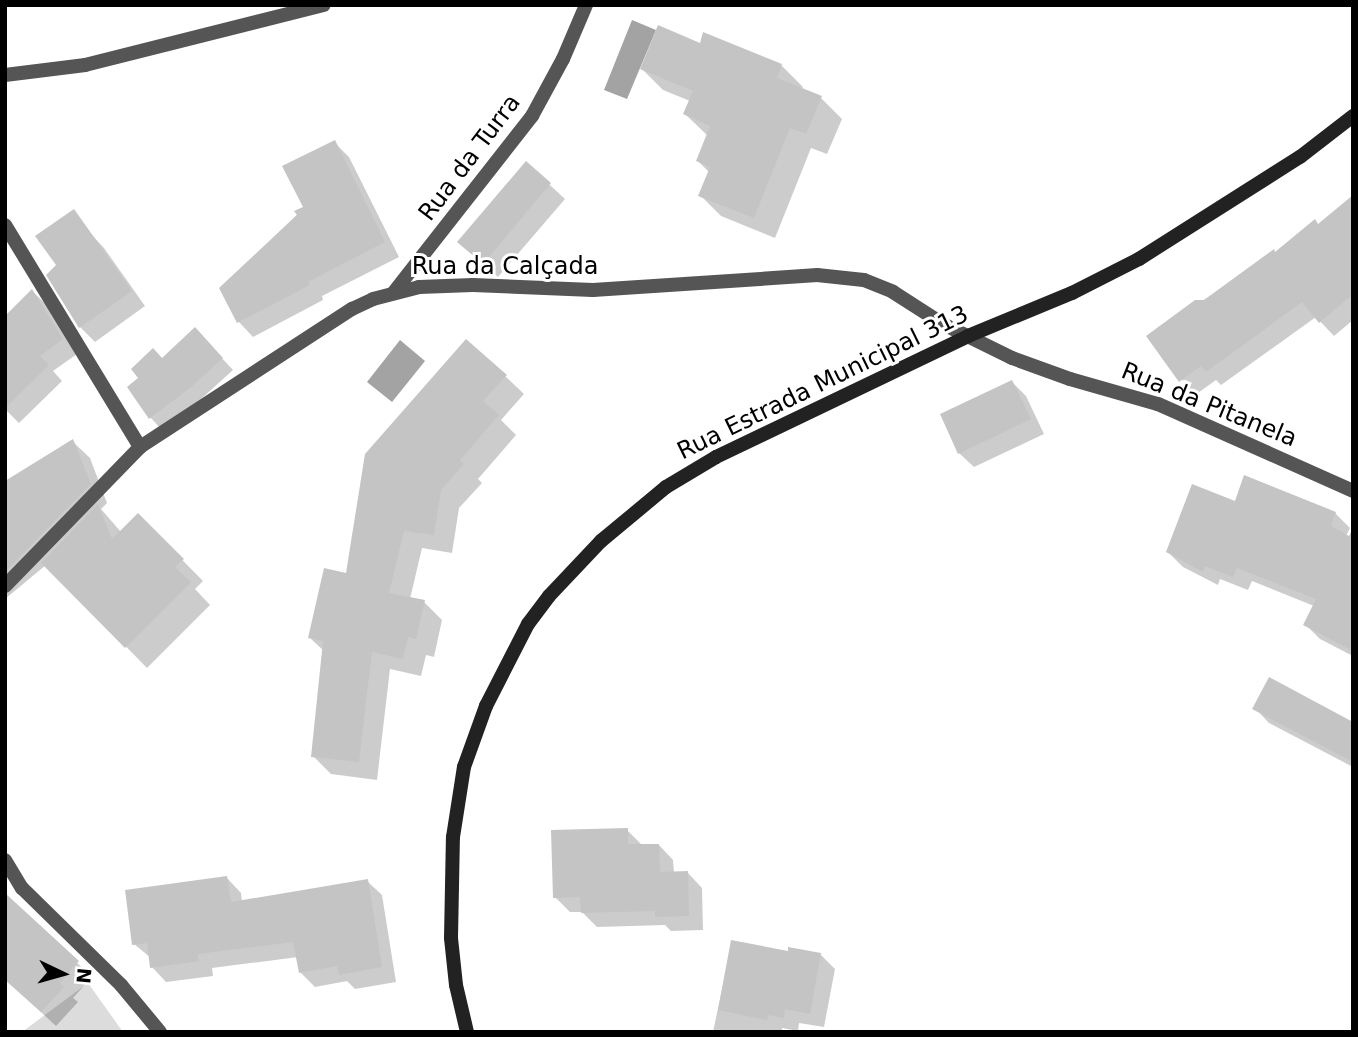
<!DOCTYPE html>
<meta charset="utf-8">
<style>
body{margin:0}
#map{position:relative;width:1358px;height:1037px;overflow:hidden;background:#fff;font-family:"DejaVu Sans",sans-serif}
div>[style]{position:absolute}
.green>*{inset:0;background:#dcdcdc}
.water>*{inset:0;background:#a3a3a3}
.shadow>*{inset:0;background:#0003}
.building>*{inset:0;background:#c4c4c4}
.street>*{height:14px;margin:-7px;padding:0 7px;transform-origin:7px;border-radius:7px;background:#555}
.secondary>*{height:14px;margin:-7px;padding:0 7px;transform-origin:7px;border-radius:7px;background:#222}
span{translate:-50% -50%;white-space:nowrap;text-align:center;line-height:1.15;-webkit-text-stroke:6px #fff;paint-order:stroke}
.street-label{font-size:24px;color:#000}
.frame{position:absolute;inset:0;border:7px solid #000;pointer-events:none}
.north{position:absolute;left:28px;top:939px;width:70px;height:70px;-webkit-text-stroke:5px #fff;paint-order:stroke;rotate:95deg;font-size:19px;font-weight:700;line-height:28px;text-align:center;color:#000}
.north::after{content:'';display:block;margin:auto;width:24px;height:32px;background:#000;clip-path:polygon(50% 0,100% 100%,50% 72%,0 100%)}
</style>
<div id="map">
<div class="green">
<div style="clip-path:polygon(88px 983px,123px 1032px,22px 1032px)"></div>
</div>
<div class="water">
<div style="clip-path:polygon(632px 20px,656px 30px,627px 99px,604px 90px)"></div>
<div style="clip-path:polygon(400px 340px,425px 361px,392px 402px,367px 382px)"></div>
</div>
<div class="shadow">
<div style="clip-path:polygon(701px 45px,781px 65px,803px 87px,801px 90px,821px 98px,842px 119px,827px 154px,811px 148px,775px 238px,721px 216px,700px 195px,709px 172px,698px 161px,708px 136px,685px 114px,690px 101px,663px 90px,642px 69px)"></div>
<div style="clip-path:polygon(334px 142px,349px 157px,399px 257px,322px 296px,323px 300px,253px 337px,239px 322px,221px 288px,305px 207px)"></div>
<div style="clip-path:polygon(526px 163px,565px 199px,498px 277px,474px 256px)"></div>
<div style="clip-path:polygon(1353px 198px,1353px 320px,1334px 336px,1316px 317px,1221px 385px,1216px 380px,1195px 395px,1148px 336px,1319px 226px)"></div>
<div style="clip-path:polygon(90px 233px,104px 248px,145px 306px,95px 342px,80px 327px,49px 275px)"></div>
<div style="clip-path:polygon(32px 291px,47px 305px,77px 354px,53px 371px,62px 381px,19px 423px,5px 409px,5px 318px)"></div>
<div style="clip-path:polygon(206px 341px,233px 370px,201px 399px,161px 429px,150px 417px)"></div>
<div style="clip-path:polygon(505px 376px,524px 394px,501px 420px,516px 435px,478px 479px,482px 483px,459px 508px,452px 553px,422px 548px,410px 599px,424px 602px,442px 620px,434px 657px,426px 655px,421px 676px,390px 669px,377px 780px,331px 774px,313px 756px,324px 651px,310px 638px,347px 575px,366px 455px)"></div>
<div style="clip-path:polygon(1012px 382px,1026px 396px,1044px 434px,974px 467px,959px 453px)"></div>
<div style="clip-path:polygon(72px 441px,90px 458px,107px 503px,101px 509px,121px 532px,138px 515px,203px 581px,195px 589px,210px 605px,147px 668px,46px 565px,5px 599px,5px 483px)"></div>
<div style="clip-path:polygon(1236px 503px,1335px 513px,1350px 528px,1346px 536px,1353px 540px,1353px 656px,1320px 639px,1305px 624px,1314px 606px,1252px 581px,1248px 590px,1220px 579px,1218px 585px,1183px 567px,1168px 552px)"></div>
<div style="clip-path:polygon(1255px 708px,1353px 724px,1353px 767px,1269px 723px)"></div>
<div style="clip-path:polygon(627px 830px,643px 846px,659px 845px,673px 860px,674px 873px,688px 873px,702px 888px,703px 930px,671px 931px,665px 925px,597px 927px,582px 912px,570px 912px,555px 897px)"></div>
<div style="clip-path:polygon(227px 878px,241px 893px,242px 902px,367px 881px,382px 895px,396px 982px,355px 989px,347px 981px,315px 987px,300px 972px,298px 957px,212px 968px,213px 976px,166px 982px,152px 967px,151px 958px,134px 944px)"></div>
<div style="clip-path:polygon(14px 903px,92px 977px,73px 998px,78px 1002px,56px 1026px,5px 979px)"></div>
<div style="clip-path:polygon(732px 942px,790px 953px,820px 954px,835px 969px,824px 1027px,799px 1023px,798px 1031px,782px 1028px,782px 1032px,713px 1032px)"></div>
</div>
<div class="building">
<div style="clip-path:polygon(658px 25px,700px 43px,703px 32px,782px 64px,777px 78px,822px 96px,806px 134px,790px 128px,754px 218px,698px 196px,710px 167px,696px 161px,710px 126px,683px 114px,693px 91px,640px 69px)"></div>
<div style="clip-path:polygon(335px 140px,385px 242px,308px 282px,310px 285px,237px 323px,219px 288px,297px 215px,294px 211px,303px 207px,282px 166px)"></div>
<div style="clip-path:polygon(526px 161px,551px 183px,483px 264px,457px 242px)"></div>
<div style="clip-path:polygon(1353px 195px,1353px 294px,1319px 323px,1302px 302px,1206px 372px,1201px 366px,1179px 382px,1146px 336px,1195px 300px,1204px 300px,1274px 249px,1275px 252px,1315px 219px,1318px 224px)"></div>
<div style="clip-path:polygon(74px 209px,132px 291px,79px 328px,46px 275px,56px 265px,35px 236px)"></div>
<div style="clip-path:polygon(32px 289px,63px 339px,40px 356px,49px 365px,5px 408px,5px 316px)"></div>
<div style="clip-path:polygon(195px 327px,223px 358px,190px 388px,149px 419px,127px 387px,138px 378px,131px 369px,153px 348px,162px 358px)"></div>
<div style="clip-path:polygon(466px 339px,507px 375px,483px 401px,499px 415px,460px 460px,464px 464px,441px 490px,434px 535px,404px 531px,389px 593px,425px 600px,416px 639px,408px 637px,403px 659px,372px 652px,359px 762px,311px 757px,323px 641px,308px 638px,324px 568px,346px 573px,365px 454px)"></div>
<div style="clip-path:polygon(1012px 380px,1031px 419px,958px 454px,940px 414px)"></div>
<div style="clip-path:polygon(73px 439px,91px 484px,5px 572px,5px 481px)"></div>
<div style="clip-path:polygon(1244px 475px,1336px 512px,1331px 526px,1349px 536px,1353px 528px,1353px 651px,1303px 625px,1316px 599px,1237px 568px,1233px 577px,1205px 566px,1203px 572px,1166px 552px,1192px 484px,1235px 501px)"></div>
<div style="clip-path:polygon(98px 504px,112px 539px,138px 513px,184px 559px,175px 567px,191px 582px,125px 648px,41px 563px)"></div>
<div style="clip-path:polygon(1269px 677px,1353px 722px,1353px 762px,1252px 709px)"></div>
<div style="clip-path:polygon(628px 828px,628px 844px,659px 844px,660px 872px,688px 871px,689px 916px,655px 917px,655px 911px,581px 913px,580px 897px,553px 898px,551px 830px)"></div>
<div style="clip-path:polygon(227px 876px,231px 902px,368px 879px,382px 967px,339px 975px,337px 966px,299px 973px,293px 942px,198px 954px,199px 961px,150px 968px,147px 943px,132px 945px,125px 890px)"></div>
<div style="clip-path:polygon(5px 893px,79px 961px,60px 983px,64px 987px,41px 1012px,5px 980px)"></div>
<div style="clip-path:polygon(731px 940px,788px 951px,788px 947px,821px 953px,810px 1014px,785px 1009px,784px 1018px,768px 1015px,767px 1020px,718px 1010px)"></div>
</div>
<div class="street">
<div style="left:5px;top:75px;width:81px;rotate:-7.1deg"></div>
<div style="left:85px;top:65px;width:246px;rotate:-14.1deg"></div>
<div style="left:5px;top:225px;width:260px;rotate:58.7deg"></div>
<div style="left:394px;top:292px;width:224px;rotate:-51.9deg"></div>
<div style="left:532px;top:116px;width:65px;rotate:-61.5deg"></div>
<div style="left:563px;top:59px;width:59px;rotate:-66.9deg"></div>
<div style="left:5px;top:586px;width:194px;rotate:-45.8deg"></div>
<div style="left:140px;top:447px;width:253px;rotate:-33.1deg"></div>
<div style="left:352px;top:309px;width:23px;rotate:-25deg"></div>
<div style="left:373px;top:299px;width:48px;rotate:-14.6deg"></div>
<div style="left:419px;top:287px;width:54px;rotate:-2.1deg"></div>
<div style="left:473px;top:285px;width:120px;rotate:2.4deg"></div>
<div style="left:593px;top:290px;width:225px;rotate:-3.8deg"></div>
<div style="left:817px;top:275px;width:47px;rotate:6.1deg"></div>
<div style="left:864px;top:280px;width:31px;rotate:22deg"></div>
<div style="left:893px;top:292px;width:59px;rotate:32.6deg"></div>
<div style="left:943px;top:324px;width:77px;rotate:26.2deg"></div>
<div style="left:1012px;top:358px;width:62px;rotate:19.9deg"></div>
<div style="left:1070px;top:379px;width:91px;rotate:15.9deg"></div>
<div style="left:1158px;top:404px;width:214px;rotate:24deg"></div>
<div style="left:5px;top:860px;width:33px;rotate:59deg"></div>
<div style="left:22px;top:888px;width:139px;rotate:44.4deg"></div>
<div style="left:121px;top:985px;width:61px;rotate:50.3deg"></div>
</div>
<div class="secondary">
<div style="left:467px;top:1032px;width:48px;rotate:-103.2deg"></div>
<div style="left:456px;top:985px;width:47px;rotate:-96.1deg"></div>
<div style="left:451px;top:938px;width:101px;rotate:-88.9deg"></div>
<div style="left:453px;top:837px;width:71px;rotate:-81.1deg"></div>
<div style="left:464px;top:767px;width:65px;rotate:-70.2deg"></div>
<div style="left:486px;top:706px;width:92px;rotate:-62.9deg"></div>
<div style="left:528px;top:624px;width:35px;rotate:-53deg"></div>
<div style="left:549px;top:596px;width:76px;rotate:-46.6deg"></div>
<div style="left:601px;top:541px;width:85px;rotate:-39.7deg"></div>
<div style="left:666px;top:487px;width:58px;rotate:-31deg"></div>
<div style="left:716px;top:457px;width:280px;rotate:-25.6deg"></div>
<div style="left:968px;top:336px;width:113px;rotate:-22.5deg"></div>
<div style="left:1072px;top:293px;width:75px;rotate:-26.9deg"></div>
<div style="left:1139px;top:259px;width:191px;rotate:-32.4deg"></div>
<div style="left:1300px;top:157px;width:67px;rotate:-37.7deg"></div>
</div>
<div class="street-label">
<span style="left:470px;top:158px;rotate:-53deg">Rua da Turra</span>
<span style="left:505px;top:267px">Rua da Calçada</span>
<span style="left:823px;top:383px;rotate:-26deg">Rua Estrada Municipal 313</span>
<span style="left:1209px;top:405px;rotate:22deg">Rua da Pitanela</span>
</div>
<div class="frame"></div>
<div class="north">N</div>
</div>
